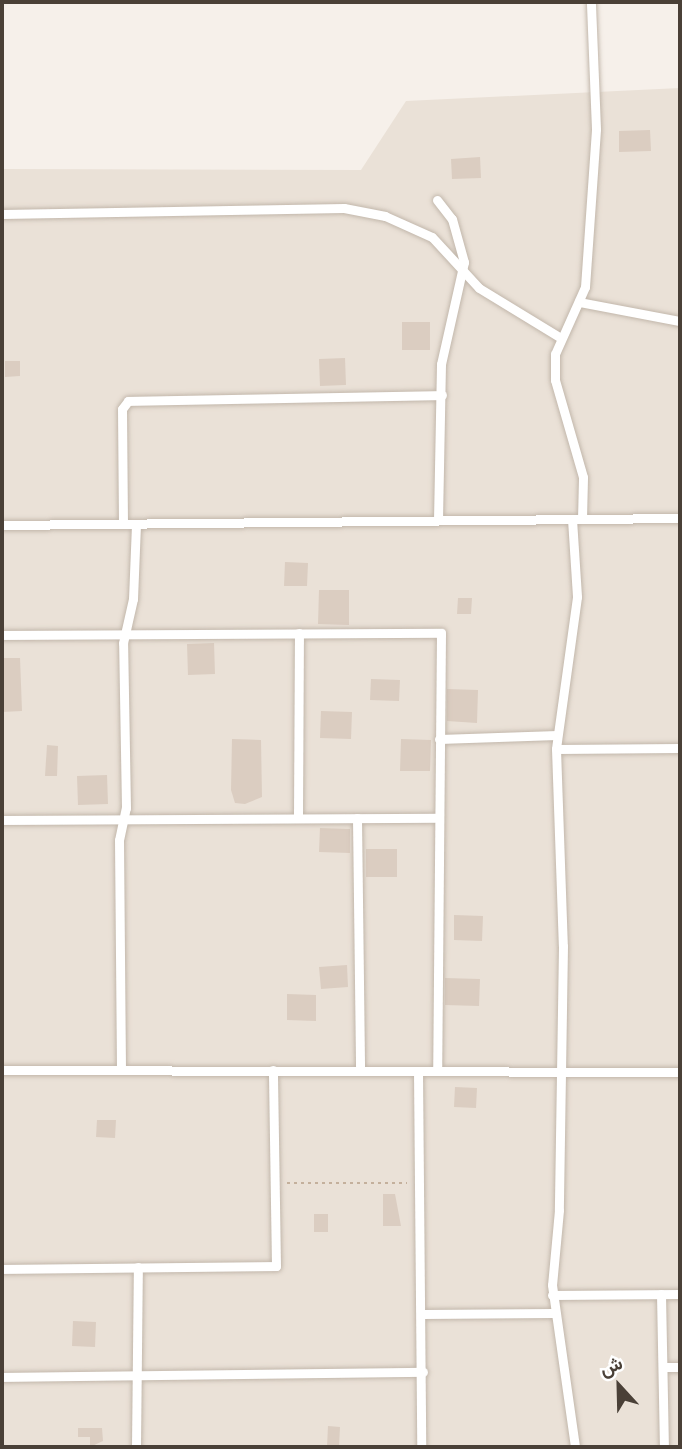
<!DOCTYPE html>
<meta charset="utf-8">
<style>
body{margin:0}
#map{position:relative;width:682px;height:1449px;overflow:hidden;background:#f6f0ea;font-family:Inter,Vazirmatn,sans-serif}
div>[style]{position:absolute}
.residential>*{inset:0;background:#eae1d7}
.building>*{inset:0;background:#dbcdc1}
.path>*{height:2px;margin-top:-1px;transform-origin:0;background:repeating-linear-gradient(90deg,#c4b09c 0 3.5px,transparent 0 7px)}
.roads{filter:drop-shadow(0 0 2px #c2b7ab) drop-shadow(0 0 2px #c2b7ab)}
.street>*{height:9px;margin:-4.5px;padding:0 4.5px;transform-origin:4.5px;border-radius:4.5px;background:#fff}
span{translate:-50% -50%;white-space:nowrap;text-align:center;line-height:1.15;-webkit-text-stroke:5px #fff;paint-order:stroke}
.frame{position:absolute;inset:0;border:4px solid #4a4037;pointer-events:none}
.north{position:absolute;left:584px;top:1351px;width:70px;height:70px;-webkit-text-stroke:5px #fff;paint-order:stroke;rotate:338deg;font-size:19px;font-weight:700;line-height:28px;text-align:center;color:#4a4037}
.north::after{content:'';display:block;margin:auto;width:24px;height:32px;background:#4a4037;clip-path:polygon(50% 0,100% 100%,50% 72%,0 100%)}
</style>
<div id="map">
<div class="residential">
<div style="clip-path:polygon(680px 88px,680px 1447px,2px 1447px,2px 169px,361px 170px,406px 101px)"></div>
</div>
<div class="building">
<div style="clip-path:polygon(650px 130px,651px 151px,619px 152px,619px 131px)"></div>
<div style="clip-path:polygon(480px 157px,481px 178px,452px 179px,451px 159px)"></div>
<div style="clip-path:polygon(402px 322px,430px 322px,430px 350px,402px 350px)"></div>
<div style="clip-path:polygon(345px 358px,346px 385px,320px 386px,319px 359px)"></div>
<div style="clip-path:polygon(5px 361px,20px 361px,20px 376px,5px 377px)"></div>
<div style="clip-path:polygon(285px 562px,308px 563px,307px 586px,284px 586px)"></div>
<div style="clip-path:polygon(319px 590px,349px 590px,349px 625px,318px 624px)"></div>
<div style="clip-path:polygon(458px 598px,472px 598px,471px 614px,457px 614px)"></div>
<div style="clip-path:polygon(214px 643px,215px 674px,188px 675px,187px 644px)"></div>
<div style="clip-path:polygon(2px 658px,20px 658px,22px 711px,2px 712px)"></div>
<div style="clip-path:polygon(371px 679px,400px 680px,399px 701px,370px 700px)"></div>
<div style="clip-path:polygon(447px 689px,478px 690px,477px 723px,447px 721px)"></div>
<div style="clip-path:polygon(321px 711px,352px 712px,351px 739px,320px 738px)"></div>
<div style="clip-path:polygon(232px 739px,261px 740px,262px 797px,245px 804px,235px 803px,231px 790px)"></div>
<div style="clip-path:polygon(401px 739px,431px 740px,430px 771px,400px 771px)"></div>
<div style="clip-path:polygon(47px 745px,58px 746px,57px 776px,45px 776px)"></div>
<div style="clip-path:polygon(107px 775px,108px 804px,78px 805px,77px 776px)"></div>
<div style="clip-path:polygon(320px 828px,350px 829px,350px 853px,319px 852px)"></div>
<div style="clip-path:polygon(366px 849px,397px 849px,397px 877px,366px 877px)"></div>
<div style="clip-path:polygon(454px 915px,483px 916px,482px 941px,454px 940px)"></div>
<div style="clip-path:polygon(347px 965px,348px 987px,321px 989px,319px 967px)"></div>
<div style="clip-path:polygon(445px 978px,480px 979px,479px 1006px,445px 1005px)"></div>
<div style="clip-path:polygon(287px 994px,316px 995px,316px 1021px,287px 1020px)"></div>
<div style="clip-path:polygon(455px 1087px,477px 1088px,476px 1108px,454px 1107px)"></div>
<div style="clip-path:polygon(97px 1120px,116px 1120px,115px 1138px,96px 1137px)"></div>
<div style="clip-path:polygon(383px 1194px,395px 1194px,401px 1226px,383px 1226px)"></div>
<div style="clip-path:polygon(314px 1214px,328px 1214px,328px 1232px,314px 1232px)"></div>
<div style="clip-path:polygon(73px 1321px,96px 1322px,95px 1347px,72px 1346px)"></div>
<div style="clip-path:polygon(328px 1426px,340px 1427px,339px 1447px,327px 1447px)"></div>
<div style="clip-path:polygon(78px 1428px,102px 1428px,103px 1441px,90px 1447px,90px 1437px,78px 1437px)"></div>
</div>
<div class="path">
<div style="left:287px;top:1183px;width:120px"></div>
</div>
<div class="roads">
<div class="street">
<div style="left:437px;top:200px;width:24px;rotate:52deg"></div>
<div style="left:452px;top:219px;width:45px;rotate:74.4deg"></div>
<div style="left:464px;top:262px;width:105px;rotate:102.7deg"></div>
<div style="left:441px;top:364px;width:156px;rotate:91.1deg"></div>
<div style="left:2px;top:214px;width:342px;rotate:-1deg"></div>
<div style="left:344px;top:208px;width:42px;rotate:11deg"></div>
<div style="left:385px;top:216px;width:51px;rotate:24.1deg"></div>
<div style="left:432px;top:237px;width:69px;rotate:47.3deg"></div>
<div style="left:479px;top:288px;width:96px;rotate:31.4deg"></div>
<div style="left:579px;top:302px;width:103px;rotate:10.7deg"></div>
<div style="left:572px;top:519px;width:78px;rotate:86.3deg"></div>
<div style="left:577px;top:597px;width:153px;rotate:97.9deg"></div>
<div style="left:556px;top:749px;width:197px;rotate:88deg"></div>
<div style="left:563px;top:946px;width:264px;rotate:90.9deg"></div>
<div style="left:559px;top:1210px;width:75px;rotate:95.3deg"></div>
<div style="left:552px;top:1285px;width:164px;rotate:81.9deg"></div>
<div style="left:582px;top:519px;width:42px;rotate:-88.6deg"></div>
<div style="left:583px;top:477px;width:101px;rotate:-106.1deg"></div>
<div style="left:555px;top:380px;width:26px;rotate:-90deg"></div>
<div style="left:555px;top:354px;width:73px;rotate:-65.9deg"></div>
<div style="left:585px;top:287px;width:158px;rotate:-86deg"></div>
<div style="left:596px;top:129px;width:127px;rotate:-92.3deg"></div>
<div style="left:123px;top:524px;width:115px;rotate:-90.5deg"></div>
<div style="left:122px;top:409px;width:10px;rotate:-53deg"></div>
<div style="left:128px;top:401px;width:314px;rotate:-1.1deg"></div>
<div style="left:2px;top:525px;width:678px;rotate:-0.59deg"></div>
<div style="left:2px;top:635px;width:439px;rotate:-0.3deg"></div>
<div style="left:441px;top:633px;width:438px;rotate:90.5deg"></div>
<div style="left:439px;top:739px;width:118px;rotate:-1.9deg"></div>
<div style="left:556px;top:749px;width:124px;rotate:-0.5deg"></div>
<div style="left:298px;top:818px;width:185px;rotate:-89.7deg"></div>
<div style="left:357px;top:818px;width:252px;rotate:89.3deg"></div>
<div style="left:2px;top:820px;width:436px;rotate:-0.3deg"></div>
<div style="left:2px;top:1070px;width:678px;rotate:0.17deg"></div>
<div style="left:121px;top:1070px;width:230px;rotate:-90.5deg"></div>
<div style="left:119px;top:840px;width:33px;rotate:-78deg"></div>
<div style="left:126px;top:808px;width:165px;rotate:-91deg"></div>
<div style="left:123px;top:643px;width:45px;rotate:-77.2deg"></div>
<div style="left:133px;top:599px;width:75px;rotate:-87.7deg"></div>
<div style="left:418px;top:1071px;width:376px;rotate:89.5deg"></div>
<div style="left:2px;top:1269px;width:274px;rotate:-0.6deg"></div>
<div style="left:276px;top:1266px;width:196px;rotate:-90.9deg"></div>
<div style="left:661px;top:1294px;width:153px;rotate:88.9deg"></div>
<div style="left:552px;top:1295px;width:128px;rotate:-0.4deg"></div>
<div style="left:422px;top:1314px;width:131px;rotate:-0.4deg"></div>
<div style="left:663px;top:1367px;width:17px"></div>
<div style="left:2px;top:1377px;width:421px;rotate:-0.7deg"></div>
<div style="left:136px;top:1447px;width:180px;rotate:-89.4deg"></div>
</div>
</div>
<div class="frame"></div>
<div class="north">ش</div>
</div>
